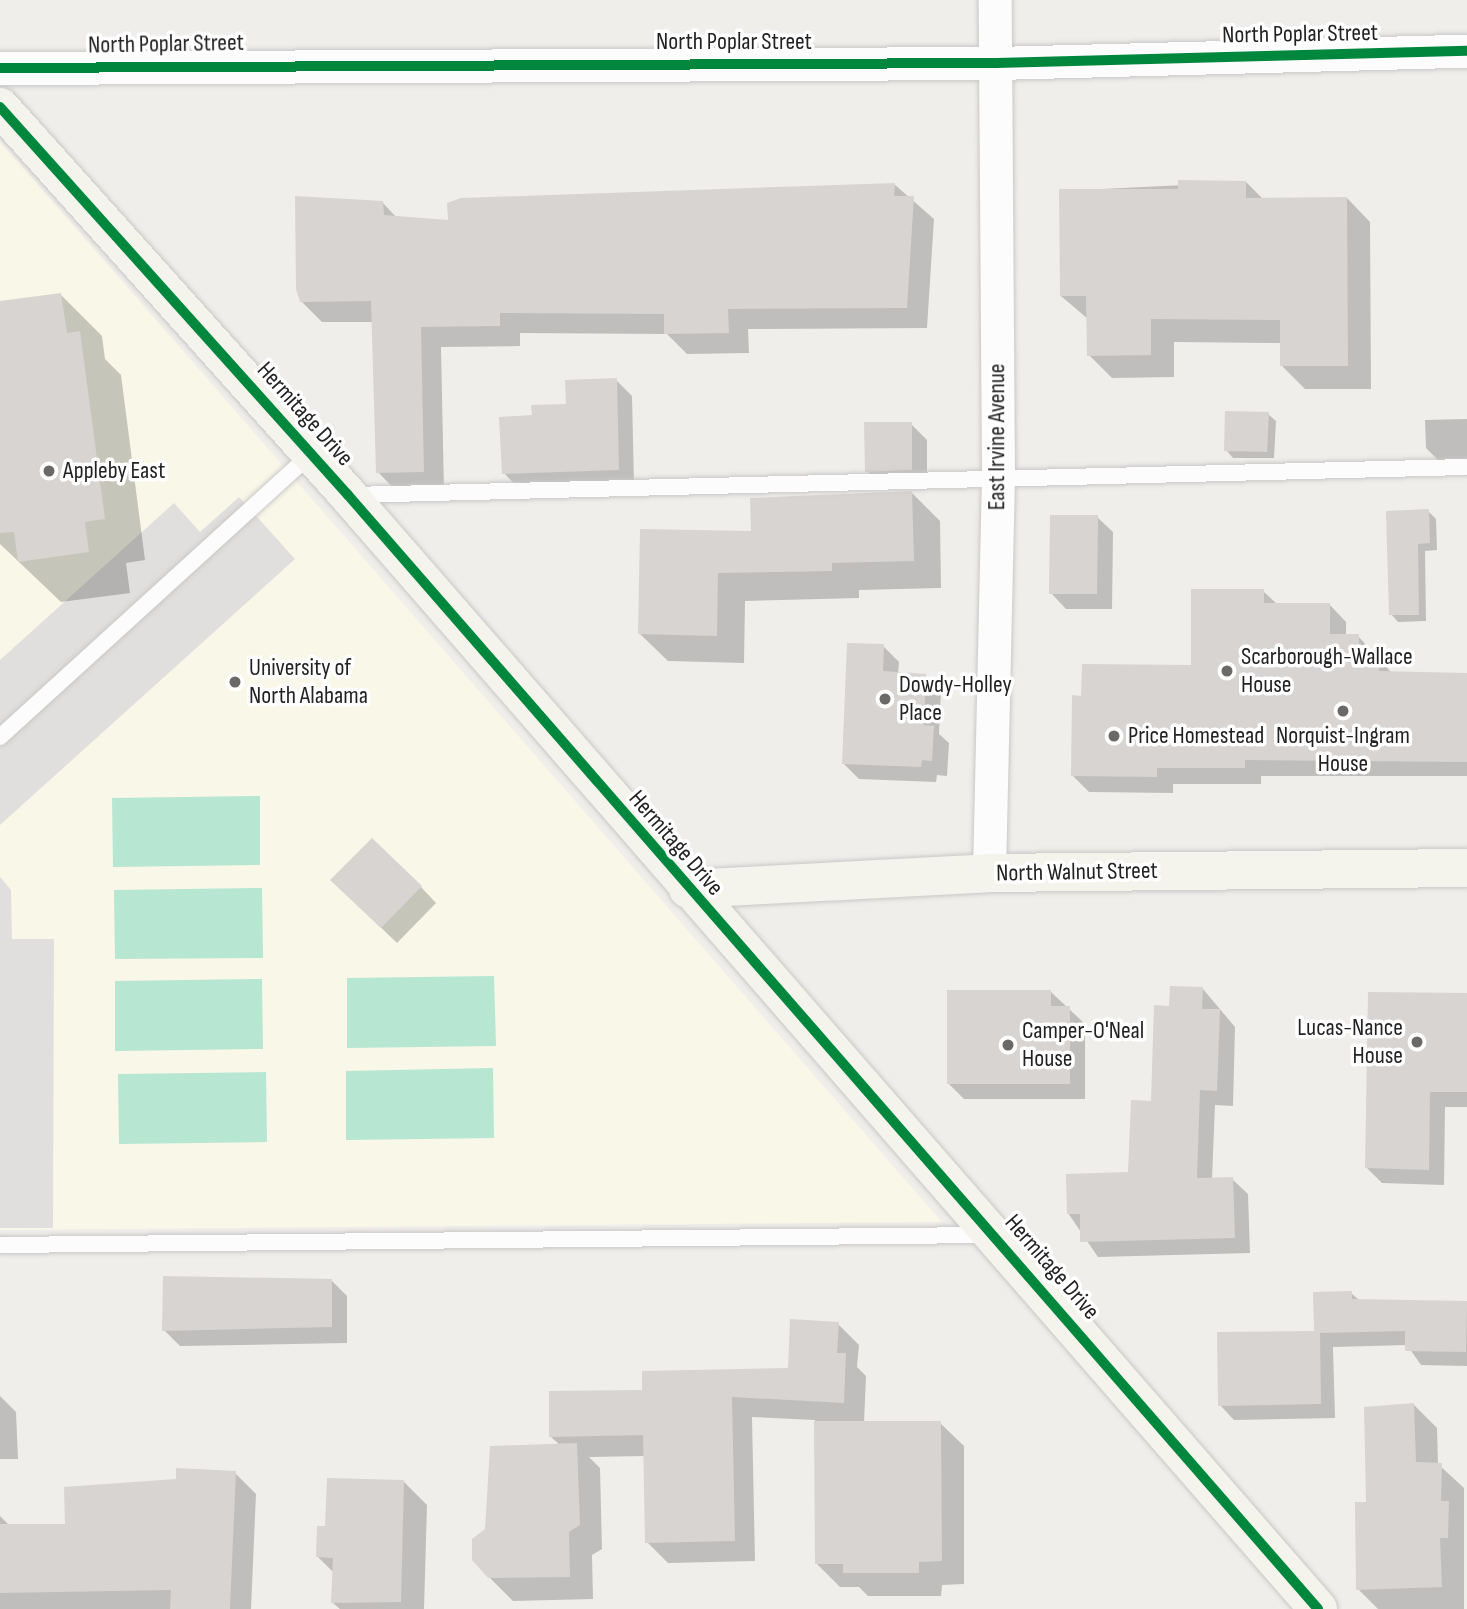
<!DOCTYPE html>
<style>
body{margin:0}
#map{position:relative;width:1467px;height:1609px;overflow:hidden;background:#f0eeeb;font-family:"Sofia Sans Condensed",sans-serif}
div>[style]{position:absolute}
.education>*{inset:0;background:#f8f7e8}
.pitch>*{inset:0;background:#b7e6d2}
.parking>*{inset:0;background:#e0dfde}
.shadow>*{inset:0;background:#0003}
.building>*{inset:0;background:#d7d4d2}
.roads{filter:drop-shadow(0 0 2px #c9c8c7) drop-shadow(0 0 2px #c9c8c7)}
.lane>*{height:16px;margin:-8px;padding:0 8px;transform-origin:8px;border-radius:8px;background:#fdfcfc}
.street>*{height:33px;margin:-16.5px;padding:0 16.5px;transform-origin:16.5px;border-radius:16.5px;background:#fdfcfc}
.secondary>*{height:38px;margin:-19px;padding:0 19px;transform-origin:19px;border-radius:19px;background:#f4f4ed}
.cycleway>*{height:10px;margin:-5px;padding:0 5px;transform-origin:5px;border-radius:5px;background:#00873e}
.dots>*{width:19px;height:19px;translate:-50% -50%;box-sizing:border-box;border:4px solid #fff;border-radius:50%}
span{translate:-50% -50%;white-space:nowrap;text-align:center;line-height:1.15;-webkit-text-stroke:7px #fff;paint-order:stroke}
.street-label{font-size:24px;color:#222}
.poi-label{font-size:24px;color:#222}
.left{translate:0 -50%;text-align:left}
.right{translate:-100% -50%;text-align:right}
</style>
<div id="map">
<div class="education">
<div style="clip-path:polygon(0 141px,942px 1222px,0 1230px)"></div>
</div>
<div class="pitch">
<div style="clip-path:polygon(260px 796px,260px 865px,113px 867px,112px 798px)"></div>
<div style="clip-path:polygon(262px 888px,263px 958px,115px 959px,114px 890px)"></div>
<div style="clip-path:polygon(494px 976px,496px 1046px,347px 1048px,347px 978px)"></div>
<div style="clip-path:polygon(262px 979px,263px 1049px,115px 1051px,115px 981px)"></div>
<div style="clip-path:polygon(493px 1068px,494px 1138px,346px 1140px,346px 1071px)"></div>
<div style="clip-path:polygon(266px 1072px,267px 1142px,119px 1144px,118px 1074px)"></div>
</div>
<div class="parking">
<div style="clip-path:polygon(239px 497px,295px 559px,0 825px,0 660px,174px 503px,200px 532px)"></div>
<div style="clip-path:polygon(0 877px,11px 890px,12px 939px,54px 939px,53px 1228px,0 1228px)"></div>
</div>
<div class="shadow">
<div style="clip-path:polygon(1246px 182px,1263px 199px,1347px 198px,1370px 222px,1371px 389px,1305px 389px,1282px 366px,1282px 343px,1174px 342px,1174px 377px,1112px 378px,1089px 355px,1088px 319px,1061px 296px,1061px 191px)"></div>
<div style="clip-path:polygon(894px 184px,934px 219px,927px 328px,748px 329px,749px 353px,687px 354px,667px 334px,520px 333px,520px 346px,441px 347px,444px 492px,398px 493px,378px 472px,374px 322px,322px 322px,302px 302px,383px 203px,397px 218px,449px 222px)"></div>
<div style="clip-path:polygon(60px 294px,102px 336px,105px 359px,121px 375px,145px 560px,126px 563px,130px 593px,61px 602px,0 544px,0 303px)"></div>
<div style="clip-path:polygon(616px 380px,632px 396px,634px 485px,519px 489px,504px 473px,568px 406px)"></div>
<div style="clip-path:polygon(1268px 414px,1276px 421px,1274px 458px,1233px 458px,1226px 450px)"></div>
<div style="clip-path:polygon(1467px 419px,1467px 465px,1443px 465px,1426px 448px,1425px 420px)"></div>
<div style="clip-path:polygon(911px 424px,927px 440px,927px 485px,883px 487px,867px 471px)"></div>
<div style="clip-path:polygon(912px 493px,940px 521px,941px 588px,859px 590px,859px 598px,745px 601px,744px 663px,668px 661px,640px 634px,753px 533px)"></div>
<div style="clip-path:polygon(1428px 511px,1436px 519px,1437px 550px,1425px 551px,1426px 621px,1398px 622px,1391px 614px)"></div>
<div style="clip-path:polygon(1097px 517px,1113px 532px,1112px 609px,1066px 609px,1051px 593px)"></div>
<div style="clip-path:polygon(1263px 591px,1277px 604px,1330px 605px,1346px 622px,1346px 636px,1358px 636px,1392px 673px,1467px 675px,1467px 776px,1261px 776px,1261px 784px,1173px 784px,1173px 793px,1089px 792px,1072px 775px,1083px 697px,1193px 667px)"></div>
<div style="clip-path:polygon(883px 646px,899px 662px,898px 674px,925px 675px,941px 691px,939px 734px,949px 743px,947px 776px,937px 775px,936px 782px,859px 779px,843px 763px)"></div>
<div style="clip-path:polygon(421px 887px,436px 903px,397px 943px,348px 896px)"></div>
<div style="clip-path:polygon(1203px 989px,1235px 1027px,1233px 1106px,1215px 1105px,1212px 1179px,1232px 1179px,1248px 1194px,1250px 1253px,1098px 1257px,1068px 1213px,1130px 1173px,1153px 1103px,1171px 1007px)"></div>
<div style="clip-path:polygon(1050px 991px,1085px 1024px,1085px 1099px,964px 1099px,948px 1083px)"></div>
<div style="clip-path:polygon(1467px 994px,1467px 1107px,1445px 1107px,1444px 1185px,1382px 1183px,1367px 1168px)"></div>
<div style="clip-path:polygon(331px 1280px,347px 1296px,347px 1343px,180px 1346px,164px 1330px)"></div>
<div style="clip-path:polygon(1351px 1293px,1360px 1301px,1467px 1303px,1467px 1366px,1421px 1365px,1407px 1345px,1333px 1347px,1335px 1418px,1234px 1420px,1220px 1405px,1315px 1332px)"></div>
<div style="clip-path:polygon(838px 1324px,859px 1345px,857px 1367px,866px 1376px,864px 1423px,940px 1423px,964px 1446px,964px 1584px,942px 1585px,941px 1596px,868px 1596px,859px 1587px,840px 1587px,817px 1564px,815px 1420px,752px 1417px,755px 1561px,668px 1563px,647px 1542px,645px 1456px,589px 1457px,600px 1468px,602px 1549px,592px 1555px,593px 1599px,513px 1601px,489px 1577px,486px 1530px,560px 1445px,551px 1437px,644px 1392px,789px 1370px)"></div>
<div style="clip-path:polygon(0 1396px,16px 1412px,18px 1459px,0 1459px)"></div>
<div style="clip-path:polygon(1414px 1405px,1437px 1428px,1438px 1464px,1464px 1488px,1464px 1609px,1378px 1609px,1358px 1589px,1368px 1504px)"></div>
<div style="clip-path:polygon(235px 1473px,256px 1494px,251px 1609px,0 1609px,0 1516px,10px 1526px,67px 1526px,178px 1481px)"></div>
<div style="clip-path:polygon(404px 1482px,427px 1505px,424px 1609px,340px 1609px,333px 1603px,334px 1573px,318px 1557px,327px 1528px)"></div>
</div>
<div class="building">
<div style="clip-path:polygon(1178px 180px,1246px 181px,1246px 198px,1347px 197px,1348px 366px,1280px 366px,1280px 320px,1151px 319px,1151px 355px,1087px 356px,1086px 296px,1060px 296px,1059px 189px,1178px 189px)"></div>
<div style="clip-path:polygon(895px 183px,894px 196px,914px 196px,907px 308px,728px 309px,729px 333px,664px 334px,664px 314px,500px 313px,500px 326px,421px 327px,424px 472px,376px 473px,371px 301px,300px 302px,296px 289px,295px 196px,383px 201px,384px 215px,448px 220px,447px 203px,461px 198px)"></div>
<div style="clip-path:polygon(61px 293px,67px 333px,80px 331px,105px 519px,85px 522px,89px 552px,18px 562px,14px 532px,0 533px,0 301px)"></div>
<div style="clip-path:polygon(617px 378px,619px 470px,502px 474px,499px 417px,532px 415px,531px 405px,566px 404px,565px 380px)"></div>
<div style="clip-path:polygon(1225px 411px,1269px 412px,1267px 452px,1224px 451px)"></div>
<div style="clip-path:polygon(864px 422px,912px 422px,912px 470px,865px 472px)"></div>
<div style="clip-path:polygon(912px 491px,914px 561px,832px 563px,832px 571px,718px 573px,717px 636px,638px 634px,640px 529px,751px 531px,750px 498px)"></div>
<div style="clip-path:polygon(1429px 509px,1430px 543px,1418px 544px,1419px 615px,1389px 615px,1386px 511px)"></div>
<div style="clip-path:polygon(1050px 515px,1098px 515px,1097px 594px,1049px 594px)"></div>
<div style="clip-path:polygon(1191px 589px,1264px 589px,1264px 603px,1330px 603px,1330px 634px,1359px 634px,1359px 658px,1380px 658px,1379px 671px,1467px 673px,1467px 762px,1245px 760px,1245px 768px,1157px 768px,1157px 777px,1071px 776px,1072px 695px,1081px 696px,1082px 664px,1191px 665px)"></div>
<div style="clip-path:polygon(847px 643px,884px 644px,883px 671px,926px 674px,924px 725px,934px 726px,932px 761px,922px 760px,921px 767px,842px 764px)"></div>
<div style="clip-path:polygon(372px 838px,422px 886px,381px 928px,330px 880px)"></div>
<div style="clip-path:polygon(1170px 986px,1203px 987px,1202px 1009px,1220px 1009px,1217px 1091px,1200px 1090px,1197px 1178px,1233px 1177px,1235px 1238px,1080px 1242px,1080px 1214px,1067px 1214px,1066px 1174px,1128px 1172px,1131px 1100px,1151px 1101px,1154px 1005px,1169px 1006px)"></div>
<div style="clip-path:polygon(947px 990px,1051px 990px,1051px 1006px,1070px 1006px,1070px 1084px,947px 1084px)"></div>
<div style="clip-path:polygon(1368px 992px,1467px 993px,1467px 1092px,1430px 1092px,1429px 1170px,1365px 1168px)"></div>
<div style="clip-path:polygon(163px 1276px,332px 1279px,332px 1327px,162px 1331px)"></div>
<div style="clip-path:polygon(1352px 1291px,1352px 1299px,1467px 1301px,1466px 1352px,1405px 1351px,1405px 1331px,1320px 1333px,1321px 1404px,1218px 1406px,1217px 1332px,1314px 1331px,1313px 1292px)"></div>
<div style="clip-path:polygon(790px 1319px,839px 1322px,837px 1353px,846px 1353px,844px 1403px,732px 1397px,735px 1541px,645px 1543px,643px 1435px,549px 1437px,549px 1391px,642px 1390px,642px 1371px,788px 1368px)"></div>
<div style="clip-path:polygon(1414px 1403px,1416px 1462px,1442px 1463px,1441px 1501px,1449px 1501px,1448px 1538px,1440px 1538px,1442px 1587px,1356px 1590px,1355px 1502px,1366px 1502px,1364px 1407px)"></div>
<div style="clip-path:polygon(814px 1421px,941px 1421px,942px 1561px,919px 1562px,919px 1573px,843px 1573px,843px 1564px,815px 1564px)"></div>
<div style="clip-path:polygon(577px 1443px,580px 1525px,569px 1532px,570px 1577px,488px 1578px,472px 1560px,472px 1539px,485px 1529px,490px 1446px)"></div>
<div style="clip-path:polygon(176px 1468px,236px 1471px,230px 1609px,170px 1609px,171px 1590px,0 1593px,0 1524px,65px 1524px,64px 1487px,176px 1479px)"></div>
<div style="clip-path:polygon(327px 1478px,404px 1480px,401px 1602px,331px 1603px,333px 1558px,316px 1557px,317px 1526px,325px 1526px)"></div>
</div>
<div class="roads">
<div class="lane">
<div style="left:351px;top:495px;width:1116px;rotate:-1.44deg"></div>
<div style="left:0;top:737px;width:420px;rotate:-42.3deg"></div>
<div style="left:0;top:1245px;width:988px;rotate:-0.58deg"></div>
</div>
<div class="street">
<div style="left:0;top:68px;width:996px;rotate:-0.29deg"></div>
<div style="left:996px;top:63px;width:471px;rotate:-1.5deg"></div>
<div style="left:989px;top:873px;width:397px;rotate:-88.7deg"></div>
<div style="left:998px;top:476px;width:476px;rotate:-90.4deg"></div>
</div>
<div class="secondary">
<div style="left:0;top:107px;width:521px;rotate:48.11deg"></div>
<div style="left:348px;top:495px;width:1477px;rotate:48.95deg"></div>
<div style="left:688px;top:889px;width:301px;rotate:-3deg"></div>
<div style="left:989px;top:873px;width:478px;rotate:-0.6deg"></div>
</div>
</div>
<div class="cycleway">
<div style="left:0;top:68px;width:996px;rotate:-0.29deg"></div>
<div style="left:996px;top:63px;width:471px;rotate:-1.5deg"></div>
<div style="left:0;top:107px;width:521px;rotate:48.11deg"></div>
<div style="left:348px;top:495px;width:1477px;rotate:48.95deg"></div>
</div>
<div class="dots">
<div style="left:49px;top:471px;background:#6a6968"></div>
<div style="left:1227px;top:671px;background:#6a6968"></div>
<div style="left:235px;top:682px;background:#6a6968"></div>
<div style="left:885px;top:699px;background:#6a6968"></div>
<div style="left:1343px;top:711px;background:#6a6968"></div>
<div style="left:1114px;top:736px;background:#6a6968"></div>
<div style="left:1417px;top:1042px;background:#6a6968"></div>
<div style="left:1008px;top:1045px;background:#6a6968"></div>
</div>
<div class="street-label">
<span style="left:1300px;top:34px;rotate:-1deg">North Poplar Street</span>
<span style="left:734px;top:42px">North Poplar Street</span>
<span style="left:166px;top:44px;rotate:-1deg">North Poplar Street</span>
<span style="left:305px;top:414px;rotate:48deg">Hermitage Drive</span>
<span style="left:997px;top:437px;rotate:-90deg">East Irvine Avenue</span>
<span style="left:676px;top:843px;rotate:49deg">Hermitage Drive</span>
<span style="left:1077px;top:872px;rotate:-1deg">North Walnut Street</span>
<span style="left:1052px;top:1267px;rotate:49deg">Hermitage Drive</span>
</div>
<div class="poi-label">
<span class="left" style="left:63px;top:471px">Appleby East</span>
<span class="left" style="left:1241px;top:671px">Scarborough-Wallace<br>House</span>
<span class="left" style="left:249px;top:682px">University of<br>North Alabama</span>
<span class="left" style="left:899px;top:699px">Dowdy-Holley<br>Place</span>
<span class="left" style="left:1128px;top:736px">Price Homestead</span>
<span style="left:1343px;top:750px">Norquist-Ingram<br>House</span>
<span class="right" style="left:1403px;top:1042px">Lucas-Nance<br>House</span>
<span class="left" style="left:1022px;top:1045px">Camper-O'Neal<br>House</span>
</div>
</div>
